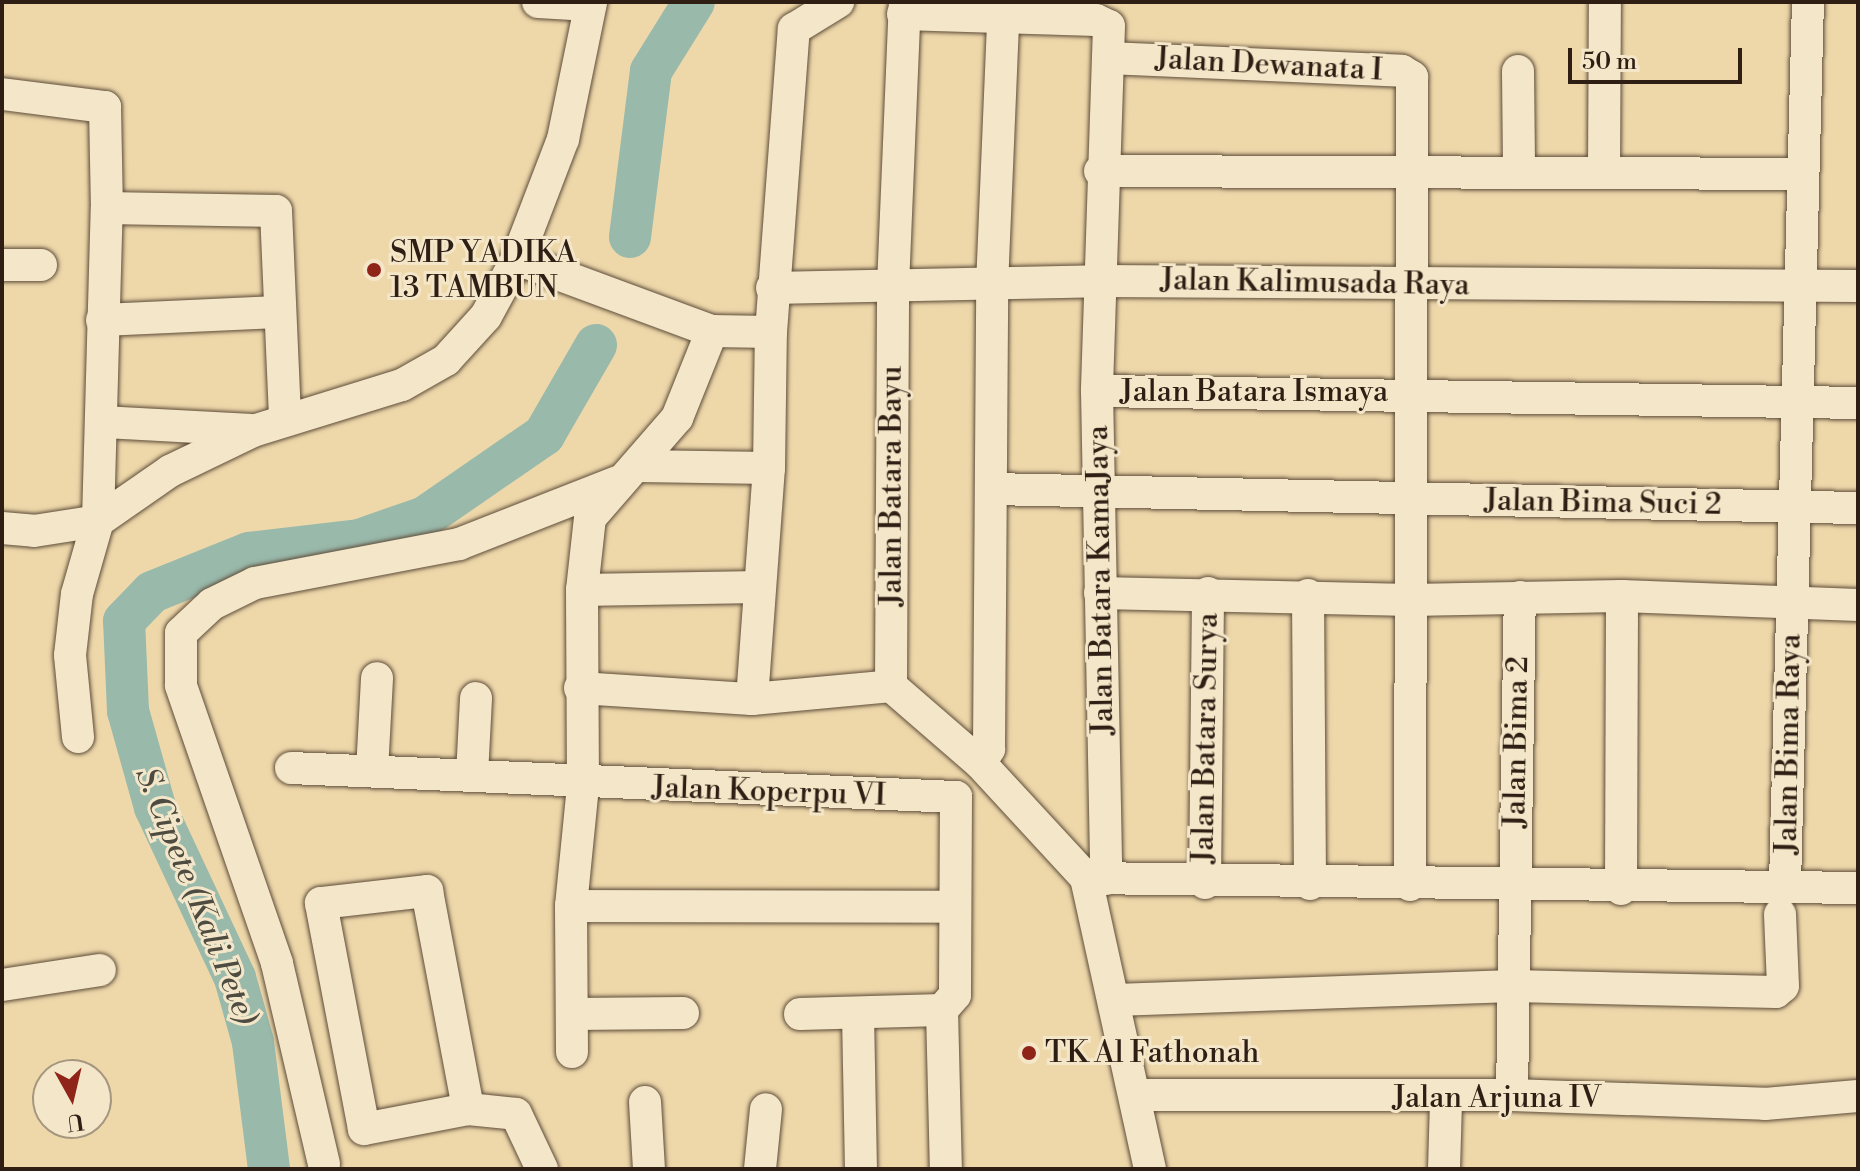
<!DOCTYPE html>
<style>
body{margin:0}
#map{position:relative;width:1860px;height:1171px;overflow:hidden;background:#eed8aa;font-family:"Libre Bodoni",serif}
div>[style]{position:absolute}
.river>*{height:42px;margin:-21px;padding:0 21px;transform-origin:21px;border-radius:21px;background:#99b9ab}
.roads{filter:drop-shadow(0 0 2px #5e4c3a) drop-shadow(0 0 2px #5e4c3a)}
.minor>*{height:32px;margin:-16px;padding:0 16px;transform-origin:16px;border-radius:16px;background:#f4e6c8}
.dots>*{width:22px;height:22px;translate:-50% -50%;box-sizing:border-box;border:4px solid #f4e6c8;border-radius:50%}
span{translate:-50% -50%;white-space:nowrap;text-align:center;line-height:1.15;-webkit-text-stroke:6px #f4e6c8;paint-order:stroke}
.street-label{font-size:30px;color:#2e1e14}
.poi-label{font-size:30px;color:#2e1e14}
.left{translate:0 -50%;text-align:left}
.water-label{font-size:32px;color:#4e4c41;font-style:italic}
.frame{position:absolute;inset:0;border:4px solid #2e1e14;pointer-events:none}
.north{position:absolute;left:32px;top:1059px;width:80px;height:80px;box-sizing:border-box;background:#f4e6c8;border:2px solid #a59680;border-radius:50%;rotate:172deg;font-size:22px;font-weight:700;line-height:32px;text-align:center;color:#2e1e14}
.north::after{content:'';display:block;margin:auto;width:28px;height:36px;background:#8f2418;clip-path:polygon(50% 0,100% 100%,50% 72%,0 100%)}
.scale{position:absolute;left:1568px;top:48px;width:174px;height:36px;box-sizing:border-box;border:4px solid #2e1e14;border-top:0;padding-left:10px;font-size:24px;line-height:28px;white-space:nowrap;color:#2e1e14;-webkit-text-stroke:6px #f4e6c8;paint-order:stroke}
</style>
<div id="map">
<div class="river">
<div style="left:630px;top:237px;width:167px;rotate:-82.8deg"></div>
<div style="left:651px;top:71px;width:81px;rotate:-58.1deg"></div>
<div style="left:269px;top:1169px;width:128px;rotate:-97.2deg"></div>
<div style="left:253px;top:1042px;width:66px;rotate:-105.7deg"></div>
<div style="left:235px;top:978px;width:189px;rotate:-115.1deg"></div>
<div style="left:155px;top:807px;width:100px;rotate:-105.7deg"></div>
<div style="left:128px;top:711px;width:90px;rotate:-92.5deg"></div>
<div style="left:124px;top:621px;width:40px;rotate:-46deg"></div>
<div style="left:152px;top:592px;width:105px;rotate:-21.9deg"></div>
<div style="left:249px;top:553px;width:111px;rotate:-6.7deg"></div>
<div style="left:359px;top:540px;width:70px;rotate:-19.2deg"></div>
<div style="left:425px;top:517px;width:145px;rotate:-34.6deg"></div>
<div style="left:544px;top:435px;width:104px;rotate:-60deg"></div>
</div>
<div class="roads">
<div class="minor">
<div style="left:538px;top:2px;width:52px;rotate:3.3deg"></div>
<div style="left:903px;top:14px;width:193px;rotate:1.8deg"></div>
<div style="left:1096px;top:20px;width:14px;rotate:25deg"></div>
<div style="left:1109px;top:26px;width:365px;rotate:91.9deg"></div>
<div style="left:1097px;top:391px;width:488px;rotate:88.9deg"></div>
<div style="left:1108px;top:58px;width:294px;rotate:2.5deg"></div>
<div style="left:1402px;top:71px;width:12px;rotate:31deg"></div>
<div style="left:1412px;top:77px;width:808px;rotate:90.14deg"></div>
<div style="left:1518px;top:71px;width:102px;rotate:89.4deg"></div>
<div style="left:2px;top:94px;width:104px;rotate:7.2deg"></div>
<div style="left:105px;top:107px;width:101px;rotate:88.9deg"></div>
<div style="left:1100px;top:171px;width:703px;rotate:0.24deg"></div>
<div style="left:1604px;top:173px;width:171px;rotate:-89.7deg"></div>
<div style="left:517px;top:259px;width:208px;rotate:20.3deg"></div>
<div style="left:712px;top:331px;width:59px;rotate:1deg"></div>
<div style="left:771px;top:332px;width:304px;rotate:-85.7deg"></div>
<div style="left:794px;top:29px;width:52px;rotate:-31.5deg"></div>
<div style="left:2px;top:265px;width:39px"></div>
<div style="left:772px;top:288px;width:326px;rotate:-1.2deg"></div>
<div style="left:1098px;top:281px;width:760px;rotate:0.38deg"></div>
<div style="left:102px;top:320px;width:176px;rotate:-2.6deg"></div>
<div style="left:1097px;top:391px;width:761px;rotate:0.9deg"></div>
<div style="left:103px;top:422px;width:147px;rotate:3.1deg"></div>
<div style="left:638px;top:466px;width:131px;rotate:0.9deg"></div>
<div style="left:992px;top:489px;width:866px;rotate:1.26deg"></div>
<div style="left:2px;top:528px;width:32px;rotate:5deg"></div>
<div style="left:34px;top:531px;width:65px;rotate:-8.9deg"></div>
<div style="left:98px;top:521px;width:88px;rotate:-34.8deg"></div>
<div style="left:170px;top:471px;width:92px;rotate:-25.7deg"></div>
<div style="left:253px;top:431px;width:156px;rotate:-17.2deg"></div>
<div style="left:402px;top:385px;width:51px;rotate:-29.6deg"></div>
<div style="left:446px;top:360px;width:59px;rotate:-47.7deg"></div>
<div style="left:486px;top:316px;width:65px;rotate:-61.5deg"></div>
<div style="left:517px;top:259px;width:129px;rotate:-69deg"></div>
<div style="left:563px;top:139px;width:140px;rotate:-78.4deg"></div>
<div style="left:582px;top:590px;width:177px;rotate:-1deg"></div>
<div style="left:1100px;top:593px;width:311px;rotate:1.3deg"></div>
<div style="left:1411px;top:600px;width:211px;rotate:-1.1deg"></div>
<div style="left:1622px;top:596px;width:236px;rotate:2.2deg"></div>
<div style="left:1308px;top:595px;width:289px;rotate:89.6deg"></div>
<div style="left:891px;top:686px;width:400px;rotate:-89.7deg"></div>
<div style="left:893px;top:286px;width:284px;rotate:-87.6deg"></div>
<div style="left:580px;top:688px;width:172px;rotate:3.7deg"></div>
<div style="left:752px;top:699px;width:140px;rotate:-5.3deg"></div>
<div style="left:891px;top:686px;width:118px;rotate:40.9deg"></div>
<div style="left:980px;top:763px;width:156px;rotate:47.3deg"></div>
<div style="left:1086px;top:878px;width:298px;rotate:77.6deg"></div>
<div style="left:752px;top:699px;width:232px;rotate:-85.8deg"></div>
<div style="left:769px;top:468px;width:136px;rotate:-89.2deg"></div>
<div style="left:78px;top:737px;width:82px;rotate:-95.6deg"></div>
<div style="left:70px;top:655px;width:61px;rotate:-83.5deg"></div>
<div style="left:77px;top:594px;width:76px;rotate:-74deg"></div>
<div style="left:98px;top:521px;width:313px;rotate:-88.4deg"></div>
<div style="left:107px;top:208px;width:169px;rotate:1deg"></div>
<div style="left:276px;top:211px;width:208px;rotate:87.5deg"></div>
<div style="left:980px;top:763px;width:17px;rotate:-57deg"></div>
<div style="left:989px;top:749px;width:463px;rotate:-89.6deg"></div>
<div style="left:992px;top:286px;width:268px;rotate:-87.6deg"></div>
<div style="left:291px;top:768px;width:666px;rotate:2.5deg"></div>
<div style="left:956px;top:797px;width:198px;rotate:90.3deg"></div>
<div style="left:955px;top:995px;width:20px;rotate:131deg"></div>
<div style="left:942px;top:1010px;width:159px;rotate:88.6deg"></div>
<div style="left:372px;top:771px;width:93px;rotate:-86.9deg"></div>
<div style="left:472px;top:775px;width:77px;rotate:-87deg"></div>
<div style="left:1086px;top:878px;width:772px;rotate:0.74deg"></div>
<div style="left:1205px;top:883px;width:290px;rotate:-89.4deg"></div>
<div style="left:1785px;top:884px;width:882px;rotate:-88.51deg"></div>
<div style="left:1621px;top:889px;width:293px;rotate:-89.8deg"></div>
<div style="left:571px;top:906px;width:384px;rotate:0.1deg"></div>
<div style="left:2px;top:985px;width:99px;rotate:-8.7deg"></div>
<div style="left:1115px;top:1000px;width:398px;rotate:-2deg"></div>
<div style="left:1513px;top:986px;width:263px;rotate:1.3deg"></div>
<div style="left:1776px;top:992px;width:9px;rotate:-41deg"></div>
<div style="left:1783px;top:986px;width:72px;rotate:-92.4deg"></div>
<div style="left:573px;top:1014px;width:110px;rotate:-0.5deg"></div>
<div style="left:800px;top:1014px;width:142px;rotate:-1.6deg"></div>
<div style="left:858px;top:1014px;width:155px;rotate:88.9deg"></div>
<div style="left:572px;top:1052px;width:146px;rotate:-90.4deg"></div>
<div style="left:571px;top:906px;width:122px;rotate:-84.3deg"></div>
<div style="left:583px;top:785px;width:195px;rotate:-90.3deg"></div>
<div style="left:582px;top:590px;width:72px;rotate:-83.7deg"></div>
<div style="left:590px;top:518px;width:133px;rotate:-49deg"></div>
<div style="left:677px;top:418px;width:94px;rotate:-68.1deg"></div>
<div style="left:1135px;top:1095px;width:377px"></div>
<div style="left:1512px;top:1095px;width:253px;rotate:2deg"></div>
<div style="left:1765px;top:1104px;width:93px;rotate:-4.9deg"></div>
<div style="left:1512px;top:1095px;width:498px;rotate:-89.1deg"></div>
<div style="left:645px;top:1102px;width:67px;rotate:86.6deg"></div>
<div style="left:468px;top:1109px;width:106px;rotate:169.1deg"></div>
<div style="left:364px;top:1129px;width:230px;rotate:-100.8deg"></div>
<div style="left:321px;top:903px;width:107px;rotate:-6.5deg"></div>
<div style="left:427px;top:891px;width:222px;rotate:79.3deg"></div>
<div style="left:468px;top:1109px;width:48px;rotate:5.9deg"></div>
<div style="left:516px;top:1114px;width:61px;rotate:64.7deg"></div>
<div style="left:324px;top:1164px;width:206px;rotate:-103.2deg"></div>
<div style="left:277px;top:963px;width:294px;rotate:-109.1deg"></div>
<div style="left:181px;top:685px;width:52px;rotate:-90deg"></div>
<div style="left:181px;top:633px;width:42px;rotate:-43.1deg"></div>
<div style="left:212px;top:604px;width:48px;rotate:-26deg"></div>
<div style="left:255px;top:583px;width:208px;rotate:-10.8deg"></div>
<div style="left:459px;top:544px;width:170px;rotate:-21.4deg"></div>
<div style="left:760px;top:1169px;width:60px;rotate:-84.3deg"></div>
<div style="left:1444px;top:1169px;width:69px;rotate:-88.3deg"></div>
</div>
</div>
<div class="dots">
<div style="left:374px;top:270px;background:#8f2418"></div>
<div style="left:1029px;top:1053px;background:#8f2418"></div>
</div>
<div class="street-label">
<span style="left:1269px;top:65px;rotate:3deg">Jalan Dewanata I</span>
<span style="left:1315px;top:283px;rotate:1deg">Jalan Kalimusada Raya</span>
<span style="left:1254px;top:392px">Jalan Batara Ismaya</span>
<span style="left:892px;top:486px;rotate:-90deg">Jalan Batara Bayu</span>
<span style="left:1603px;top:503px;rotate:1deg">Jalan Bima Suci 2</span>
<span style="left:1101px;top:580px;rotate:-91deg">Jalan Batara KamaJaya</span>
<span style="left:1206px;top:738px;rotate:-89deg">Jalan Batara Surya</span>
<span style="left:1517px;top:742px;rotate:-89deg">Jalan Bima 2</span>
<span style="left:1789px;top:744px;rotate:-89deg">Jalan Bima Raya</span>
<span style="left:769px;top:792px;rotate:2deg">Jalan Koperpu VI</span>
<span style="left:1497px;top:1098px">Jalan Arjuna IV</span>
</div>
<div class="poi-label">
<span class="left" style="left:390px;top:270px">SMP YADIKA<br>13 TAMBUN</span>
<span class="left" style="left:1045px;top:1053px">TK Al Fathonah</span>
</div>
<div class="water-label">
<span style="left:196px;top:896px;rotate:68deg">S. Cipete (Kali Pete)</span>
</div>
<div class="frame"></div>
<div class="north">U</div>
<div class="scale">50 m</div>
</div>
